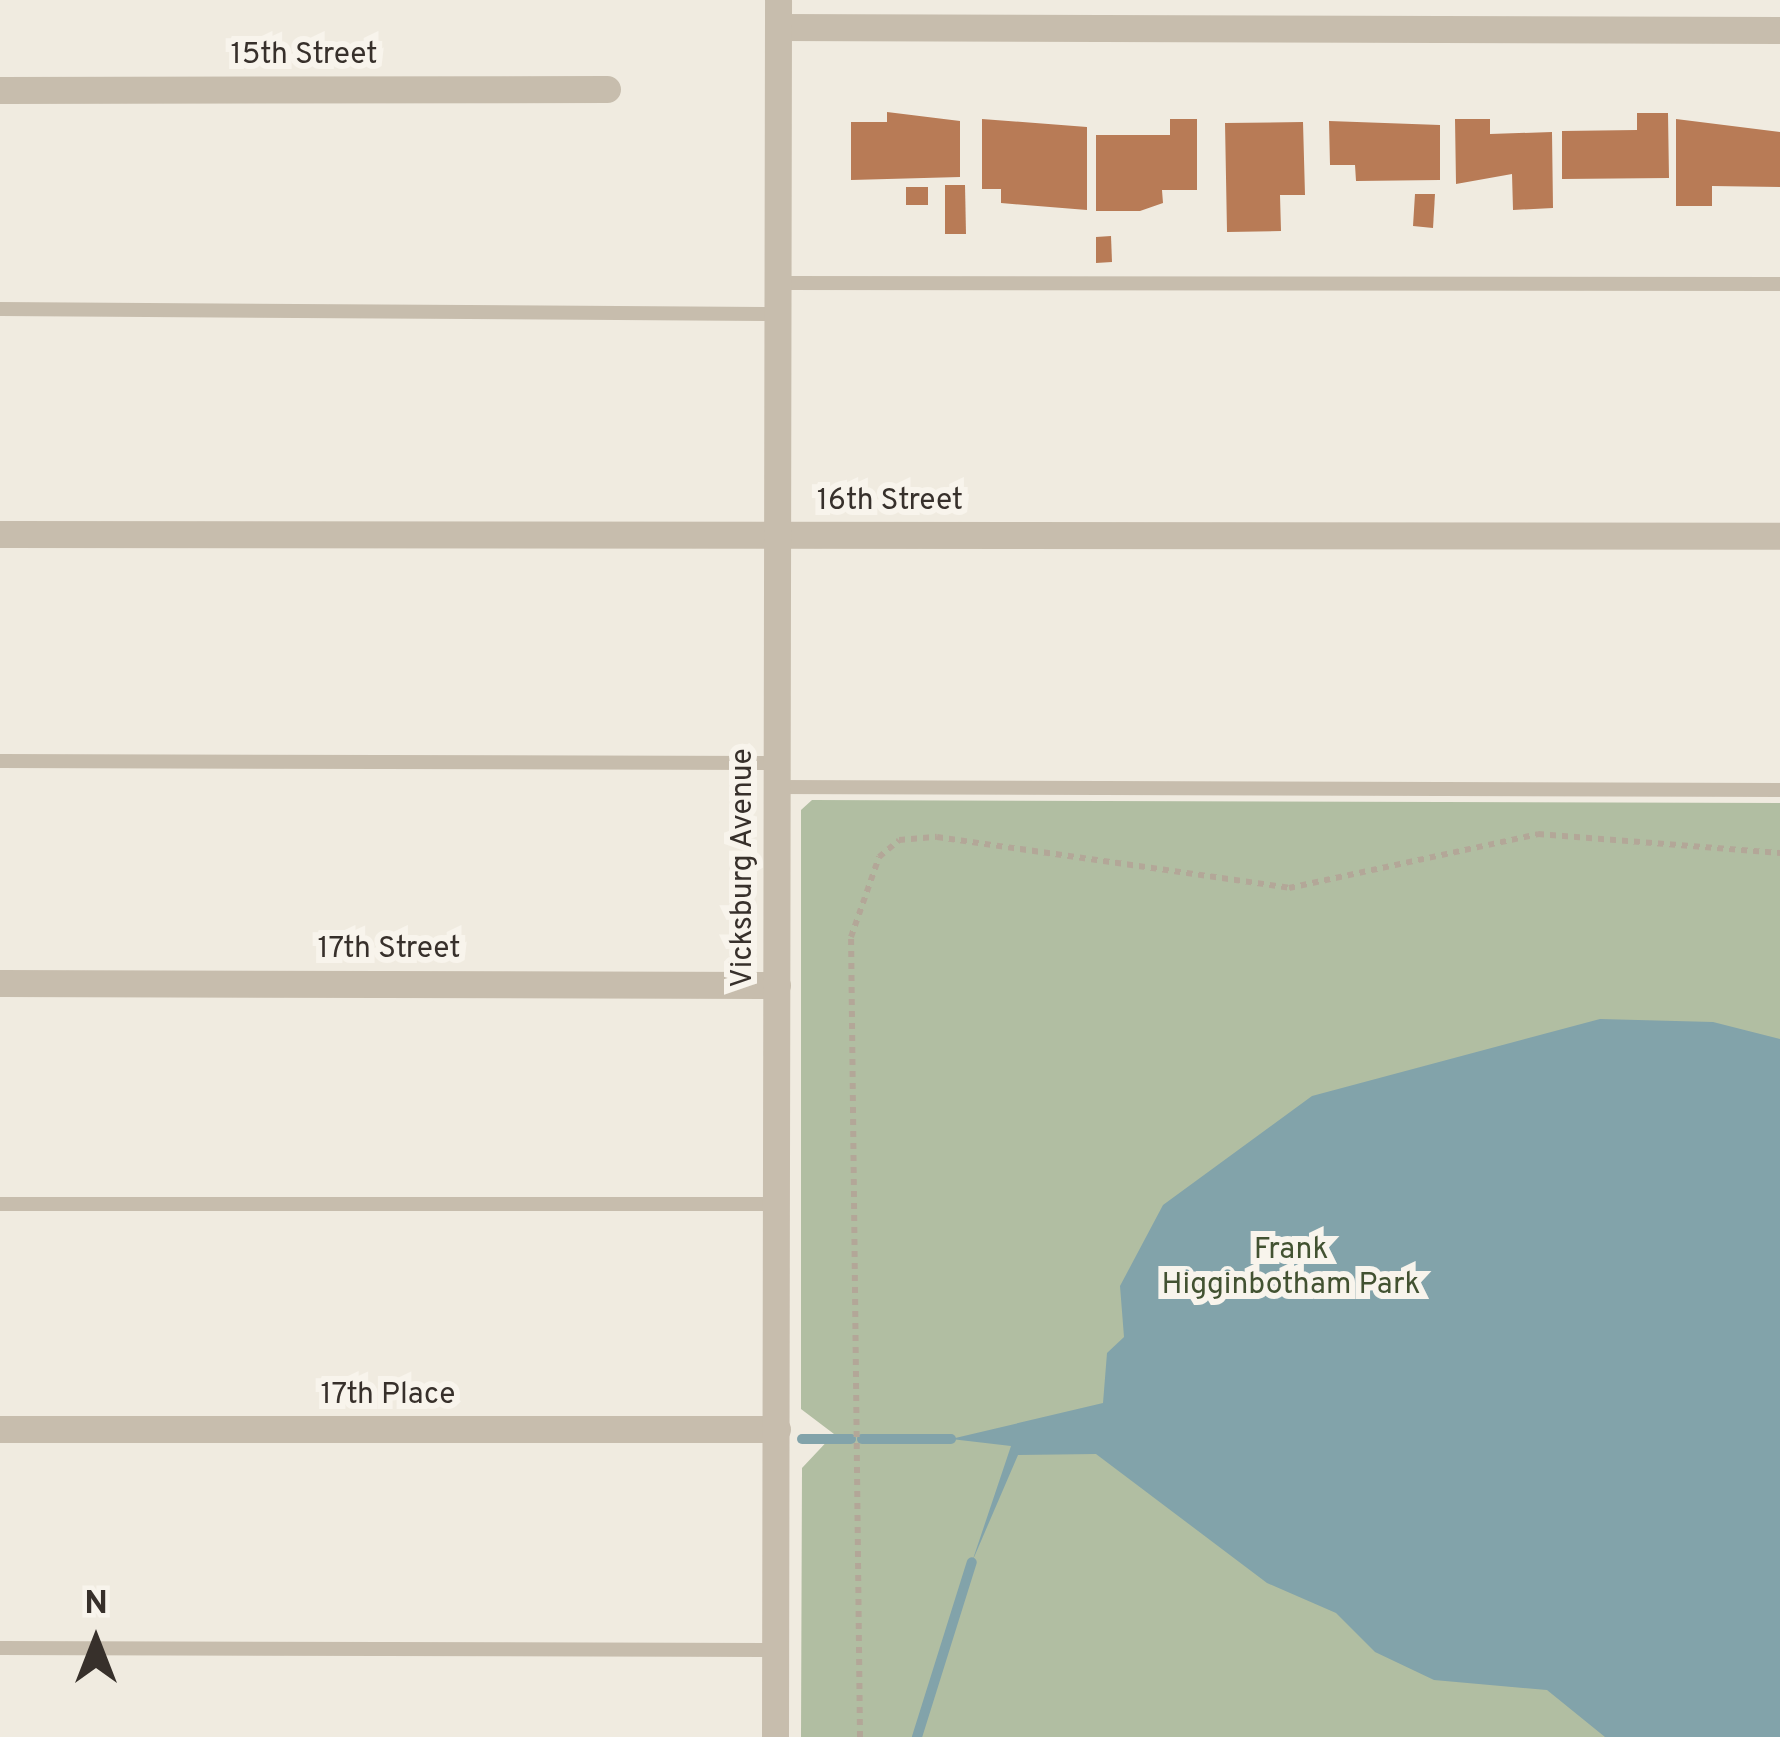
<!DOCTYPE html>
<style>
body{margin:0}
#map{position:relative;width:1780px;height:1737px;overflow:hidden;background:#f0ebe0;font-family:Overpass,sans-serif}
div>[style]{position:absolute}
.green>*{inset:0;background:#b1bea2}
.water>*{inset:0;background:#82a3aa}
.stream>*{height:10px;margin:-5px;padding:0 5px;transform-origin:5px;border-radius:5px;background:#82a3aa}
.building>*{inset:0;background:#b87b56}
.path>*{height:6px;margin-top:-3px;transform-origin:0;background:repeating-linear-gradient(90deg,#b3a798 0 6px,transparent 0 12px)}
.service>*{height:14px;margin:-7px;padding:0 7px;transform-origin:7px;border-radius:7px;background:#c7bdad}
.minor>*{height:27px;margin:-13.5px;padding:0 13.5px;transform-origin:13.5px;border-radius:13.5px;background:#c7bdad}
span{translate:-50% -50%;white-space:nowrap;text-align:center;line-height:1.15;-webkit-text-stroke:12px #f8f4ec;paint-order:stroke}
.street-label{font-size:30px;color:#37302b}
.park-label{font-size:30px;color:#425231}
.north{position:absolute;left:36px;top:1581px;width:120px;height:120px;-webkit-text-stroke:9px #f8f4ec;paint-order:stroke;rotate:0deg;font-size:33px;font-weight:700;line-height:48px;text-align:center;color:#37302b}
.north::after{content:'';display:block;margin:auto;width:42px;height:54px;background:#37302b;clip-path:polygon(50% 0,100% 100%,50% 72%,0 100%)}
</style>
<div id="map">
<div class="green">
<div style="clip-path:polygon(812px 800px,1780px 803px,1780px 1737px,801px 1737px,802px 1468px,834px 1434px,801px 1409px,801px 810px)"></div>
</div>
<div class="water">
<div style="clip-path:polygon(1600px 1019px,1713px 1022px,1780px 1039px,1780px 1737px,1605px 1737px,1547px 1690px,1434px 1680px,1375px 1652px,1336px 1613px,1267px 1583px,1096px 1454px,1018px 1455px,972px 1562px,1011px 1446px,951px 1439px,1103px 1403px,1107px 1353px,1124px 1337px,1120px 1286px,1163px 1205px,1312px 1096px)"></div>
</div>
<div class="stream">
<div style="left:802px;top:1439px;width:49px"></div>
<div style="left:862px;top:1439px;width:89px"></div>
<div style="left:917px;top:1737px;width:183px;rotate:-72.6deg"></div>
</div>
<div class="building">
<div style="clip-path:polygon(887px 112px,960px 121px,960px 177px,851px 180px,851px 122px,887px 122px)"></div>
<div style="clip-path:polygon(1637px 113px,1668px 113px,1669px 178px,1562px 179px,1562px 131px,1637px 130px)"></div>
<div style="clip-path:polygon(982px 119px,1087px 127px,1087px 210px,1001px 203px,1001px 189px,982px 189px)"></div>
<div style="clip-path:polygon(1170px 119px,1197px 119px,1197px 190px,1162px 190px,1163px 203px,1140px 211px,1096px 211px,1096px 135px,1170px 135px)"></div>
<div style="clip-path:polygon(1455px 119px,1490px 119px,1490px 134px,1552px 132px,1553px 208px,1513px 210px,1512px 174px,1456px 184px)"></div>
<div style="clip-path:polygon(1676px 119px,1780px 132px,1780px 187px,1712px 186px,1712px 206px,1676px 206px)"></div>
<div style="clip-path:polygon(1329px 121px,1440px 125px,1440px 180px,1356px 181px,1355px 165px,1330px 165px)"></div>
<div style="clip-path:polygon(1303px 122px,1305px 195px,1280px 195px,1281px 231px,1227px 232px,1225px 123px)"></div>
<div style="clip-path:polygon(945px 185px,965px 185px,966px 234px,945px 234px)"></div>
<div style="clip-path:polygon(906px 187px,928px 187px,928px 205px,906px 205px)"></div>
<div style="clip-path:polygon(1415px 194px,1435px 194px,1433px 228px,1413px 226px)"></div>
<div style="clip-path:polygon(1111px 236px,1112px 262px,1096px 263px,1096px 237px)"></div>
</div>
<div class="path">
<div style="left:860px;top:1737px;width:800px;rotate:-90.64deg"></div>
<div style="left:851px;top:937px;width:85px;rotate:-70.7deg"></div>
<div style="left:879px;top:857px;width:26px;rotate:-40deg"></div>
<div style="left:899px;top:840px;width:38px;rotate:-5deg"></div>
<div style="left:937px;top:837px;width:356px;rotate:8.2deg"></div>
<div style="left:1289px;top:888px;width:255px;rotate:-12.2deg"></div>
<div style="left:1538px;top:834px;width:243px;rotate:4.5deg"></div>
</div>
<div class="service">
<div style="left:778px;top:283px;width:1002px;rotate:0.06deg"></div>
<div style="left:0;top:309px;width:778px;rotate:0.37deg"></div>
<div style="left:0;top:761px;width:777px;rotate:0.15deg"></div>
<div style="left:777px;top:787px;width:1003px;rotate:0.17deg"></div>
<div style="left:0;top:1204px;width:777px"></div>
<div style="left:0;top:1648px;width:775px;rotate:0.15deg"></div>
</div>
<div class="minor">
<div style="left:778px;top:27px;width:1002px;rotate:0.17deg"></div>
<div style="left:0;top:90px;width:607px;rotate:-0.09deg"></div>
<div style="left:0;top:534px;width:1780px;rotate:0.06deg"></div>
<div style="left:0;top:983px;width:777px;rotate:0.15deg"></div>
<div style="left:0;top:1429px;width:777px"></div>
<div style="left:775px;top:1737px;width:1737px;rotate:-89.9deg"></div>
</div>
<div class="street-label">
<span style="left:304px;top:56px">15th Street</span>
<span style="left:890px;top:502px">16th Street</span>
<span style="left:744px;top:868px;rotate:-90deg">Vicksburg Avenue</span>
<span style="left:389px;top:950px">17th Street</span>
<span style="left:388px;top:1396px">17th Place</span>
</div>
<div class="park-label">
<span style="left:1291px;top:1268px">Frank<br>Higginbotham Park</span>
</div>
<div class="north">N</div>
</div>
